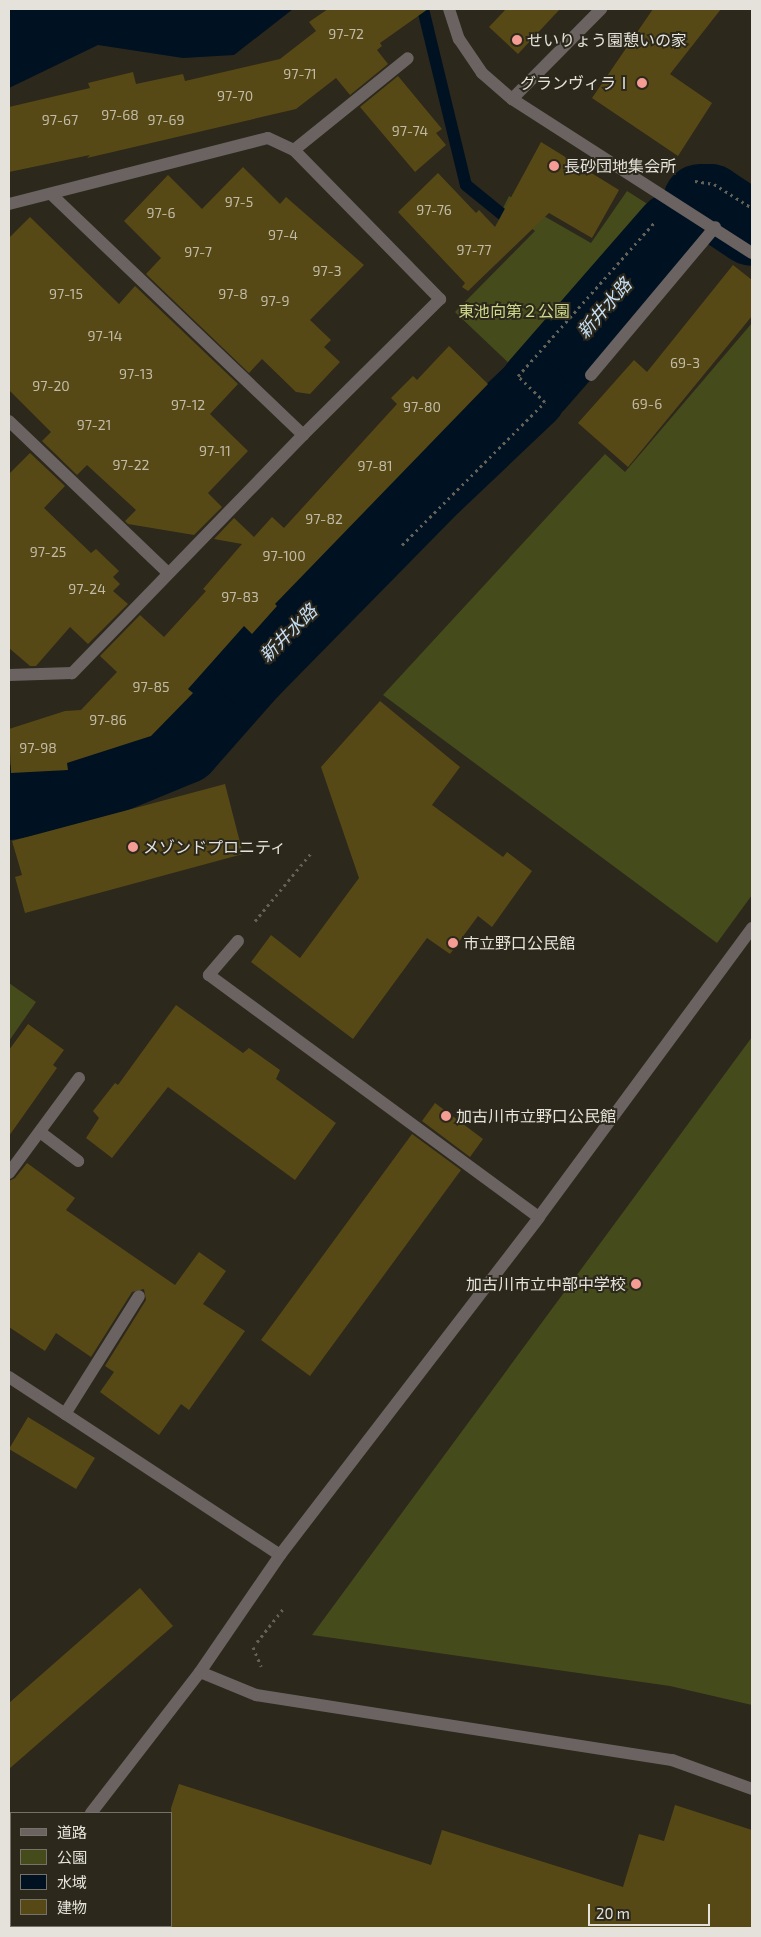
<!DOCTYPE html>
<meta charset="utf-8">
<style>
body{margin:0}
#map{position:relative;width:761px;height:1937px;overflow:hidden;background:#2c281c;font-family:"Exo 2","Noto Sans JP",sans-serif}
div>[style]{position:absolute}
.green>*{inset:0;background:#464b1b}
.water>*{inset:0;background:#001121}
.stream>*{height:12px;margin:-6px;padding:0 6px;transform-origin:6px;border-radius:6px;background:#001121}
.river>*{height:74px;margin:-37px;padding:0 37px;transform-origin:37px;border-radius:37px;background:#001121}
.building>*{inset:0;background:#574915}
.path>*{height:3px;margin-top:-1.5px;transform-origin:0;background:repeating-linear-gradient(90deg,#656157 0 2.5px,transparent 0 6.5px)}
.minor>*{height:12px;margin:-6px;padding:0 6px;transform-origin:6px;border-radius:6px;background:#6a6361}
.tertiary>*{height:12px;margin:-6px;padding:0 6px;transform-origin:6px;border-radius:6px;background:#6a6361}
.dots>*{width:14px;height:14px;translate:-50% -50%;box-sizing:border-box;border:2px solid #2c281c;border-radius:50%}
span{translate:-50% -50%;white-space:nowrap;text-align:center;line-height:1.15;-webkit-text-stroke:4px #2c281c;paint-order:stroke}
.number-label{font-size:14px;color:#c1bca9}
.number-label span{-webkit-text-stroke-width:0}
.poi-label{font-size:16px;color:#e4e2da}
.left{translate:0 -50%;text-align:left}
.right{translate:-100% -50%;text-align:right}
.park-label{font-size:16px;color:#cdd88a}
.water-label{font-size:18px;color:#c6dff5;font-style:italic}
.frame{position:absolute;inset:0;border:10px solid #e4e2da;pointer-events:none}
.legend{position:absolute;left:10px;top:1812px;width:162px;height:115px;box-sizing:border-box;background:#2c281c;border:1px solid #767268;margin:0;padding:6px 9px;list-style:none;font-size:15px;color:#e4e2da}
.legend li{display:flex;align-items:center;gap:10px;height:25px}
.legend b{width:25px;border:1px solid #767268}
.scale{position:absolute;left:588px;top:1904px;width:122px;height:22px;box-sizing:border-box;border:2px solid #e4e2da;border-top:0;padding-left:6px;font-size:15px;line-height:18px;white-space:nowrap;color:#e4e2da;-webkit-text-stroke:4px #2c281c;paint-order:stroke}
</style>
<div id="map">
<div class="green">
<div style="clip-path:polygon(627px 191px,660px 212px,516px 370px,455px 312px,535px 231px,503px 208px,509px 196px,591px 243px)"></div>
<div style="clip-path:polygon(752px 323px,752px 895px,717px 943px,383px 695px,605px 454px,625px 472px)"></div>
<div style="clip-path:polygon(9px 983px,36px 1002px,9px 1041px)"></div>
<div style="clip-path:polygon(752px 1037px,752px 1705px,670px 1686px,312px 1635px)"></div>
</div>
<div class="water">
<div style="clip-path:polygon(9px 9px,293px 9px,234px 55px,183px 58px,98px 45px,9px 88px)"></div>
</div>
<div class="stream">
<div style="left:423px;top:9px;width:181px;rotate:76.3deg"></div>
<div style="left:466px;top:185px;width:62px;rotate:39.1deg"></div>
</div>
<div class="river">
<div style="left:700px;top:201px;width:10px"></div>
<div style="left:710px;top:201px;width:50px;rotate:33.7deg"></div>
<div style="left:537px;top:385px;width:206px;rotate:-48.9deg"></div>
<div style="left:9px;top:803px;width:80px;rotate:-11.6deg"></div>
<div style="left:87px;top:787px;width:105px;rotate:-22.4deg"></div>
<div style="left:184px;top:747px;width:103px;rotate:-48.6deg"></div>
<div style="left:252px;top:670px;width:260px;rotate:-45.5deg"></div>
<div style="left:434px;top:485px;width:132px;rotate:-43.5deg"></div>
</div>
<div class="building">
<div style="clip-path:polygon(328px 9px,428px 9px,380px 43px,382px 46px,377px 50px,388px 64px,350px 95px,336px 78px,296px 109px,87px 158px,90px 155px,9px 172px,9px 107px,90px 88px,88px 83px,133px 72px,136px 84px,183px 74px,185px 81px,280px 59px,316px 31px,309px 22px)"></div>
<div style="clip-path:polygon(506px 9px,560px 9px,518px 54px,489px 27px)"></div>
<div style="clip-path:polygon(653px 9px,721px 9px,670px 74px,712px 103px,678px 156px,592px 98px)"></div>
<div style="clip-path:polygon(398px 76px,442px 129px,436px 133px,446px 145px,415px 172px,360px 107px)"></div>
<div style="clip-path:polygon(541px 142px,619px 190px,592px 238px,549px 213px,468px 291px,462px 287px,465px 283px,398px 212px,438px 173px,476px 213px,479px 210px,495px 227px)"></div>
<div style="clip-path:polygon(243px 167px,280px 204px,286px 197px,364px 265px,310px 320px,331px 340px,324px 347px,340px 362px,310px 394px,296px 392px,262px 359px,249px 373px,146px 274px,161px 258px,124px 221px,168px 175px,202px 209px)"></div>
<div style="clip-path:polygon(30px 217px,119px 304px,135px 286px,238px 384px,210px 414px,248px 451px,208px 493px,222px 507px,194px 535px,128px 524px,125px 521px,136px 510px,87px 465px,77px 475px,42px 441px,51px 432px,9px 390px,9px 238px)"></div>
<div style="clip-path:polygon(733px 265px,752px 280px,752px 316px,628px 467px,578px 423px,634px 360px,647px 372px)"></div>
<div style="clip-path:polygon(449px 346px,488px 384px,275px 604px,277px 606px,252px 634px,244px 626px,188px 689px,193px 693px,151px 736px,67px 763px,68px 770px,11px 773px,9px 729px,65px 711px,81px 710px,117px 672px,100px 656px,140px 615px,164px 637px,206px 591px,203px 589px,242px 544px,214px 539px,234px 518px,254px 537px,272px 517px,284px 528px,397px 404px,391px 398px,413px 376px,417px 380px)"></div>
<div style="clip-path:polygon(30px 453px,65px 486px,44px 508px,91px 553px,96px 549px,119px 571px,113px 577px,120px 584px,113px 591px,128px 604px,88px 644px,70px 627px,36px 666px,30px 666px,9px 648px,9px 474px)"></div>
<div style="clip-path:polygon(380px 701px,460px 767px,432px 805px,503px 857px,507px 852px,532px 871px,492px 927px,478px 916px,450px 954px,427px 938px,353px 1039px,251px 962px,271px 935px,300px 958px,359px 878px,321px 767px)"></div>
<div style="clip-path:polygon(225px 784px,243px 854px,25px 913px,15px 877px,22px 875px,12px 841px)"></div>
<div style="clip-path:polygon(176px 1005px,243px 1053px,249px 1048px,280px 1070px,276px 1079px,336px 1123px,295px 1180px,168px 1087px,112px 1158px,86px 1138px,99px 1118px,93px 1111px,115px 1083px,118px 1085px)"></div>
<div style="clip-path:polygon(28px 1024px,64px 1050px,53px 1065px,57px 1068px,9px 1136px,9px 1050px)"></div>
<div style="clip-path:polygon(435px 1103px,483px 1139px,470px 1157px,422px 1121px)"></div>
<div style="clip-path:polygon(412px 1134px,461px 1170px,310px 1376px,261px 1340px)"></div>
<div style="clip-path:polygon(27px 1163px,75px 1198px,66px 1210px,175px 1285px,199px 1252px,226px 1271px,203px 1304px,245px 1331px,189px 1410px,181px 1404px,159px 1435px,100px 1392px,114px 1372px,105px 1366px,146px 1300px,144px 1289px,132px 1292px,91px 1357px,56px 1333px,45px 1351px,9px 1327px,9px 1181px,15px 1178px)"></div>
<div style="clip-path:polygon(28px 1417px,95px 1458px,76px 1489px,9px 1449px)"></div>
<div style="clip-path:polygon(140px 1588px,173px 1626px,9px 1769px,9px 1703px)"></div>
<div style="clip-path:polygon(179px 1784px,431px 1865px,442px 1830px,623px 1887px,639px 1834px,664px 1841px,675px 1805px,752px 1830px,752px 1928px,171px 1928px,171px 1808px)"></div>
</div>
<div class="path">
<div style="left:695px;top:181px;width:19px;rotate:9deg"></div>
<div style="left:714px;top:184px;width:45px;rotate:32.3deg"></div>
<div style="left:402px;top:545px;width:202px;rotate:-45deg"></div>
<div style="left:545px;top:402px;width:37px;rotate:-136deg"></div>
<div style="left:518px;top:376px;width:205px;rotate:-48.4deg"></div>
<div style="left:255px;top:921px;width:88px;rotate:-50.5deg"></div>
<div style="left:257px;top:1642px;width:42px;rotate:-51.8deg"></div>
<div style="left:253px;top:1647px;width:21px;rotate:67deg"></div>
</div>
<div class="minor">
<div style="left:449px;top:9px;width:32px;rotate:72deg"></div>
<div style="left:459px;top:39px;width:41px;rotate:55.9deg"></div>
<div style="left:482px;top:73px;width:40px;rotate:41deg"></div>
<div style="left:512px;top:99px;width:285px;rotate:32.7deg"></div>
<div style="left:512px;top:99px;width:127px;rotate:-45.3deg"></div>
<div style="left:294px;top:150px;width:146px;rotate:-38.9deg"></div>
<div style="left:51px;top:194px;width:349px;rotate:43.7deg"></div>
<div style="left:9px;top:204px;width:267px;rotate:-14.3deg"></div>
<div style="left:268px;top:138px;width:29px;rotate:25deg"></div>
<div style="left:294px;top:150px;width:209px;rotate:45.6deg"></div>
<div style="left:440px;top:299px;width:193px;rotate:135.2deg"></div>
<div style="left:303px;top:435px;width:332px;rotate:134.1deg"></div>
<div style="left:72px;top:673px;width:63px;rotate:178.2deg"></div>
<div style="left:591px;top:375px;width:193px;rotate:-50deg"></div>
<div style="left:9px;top:421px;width:220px;rotate:43.7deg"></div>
<div style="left:238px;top:941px;width:45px;rotate:130.5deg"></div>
<div style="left:209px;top:975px;width:409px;rotate:36.3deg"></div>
<div style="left:40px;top:1132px;width:48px;rotate:37.3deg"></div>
<div style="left:9px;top:1173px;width:118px;rotate:-53.6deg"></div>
<div style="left:9px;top:1377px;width:324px;rotate:33.3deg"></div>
<div style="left:65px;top:1414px;width:139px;rotate:-57.9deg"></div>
<div style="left:91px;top:1813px;width:178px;rotate:-52.3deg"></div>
<div style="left:200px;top:1672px;width:142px;rotate:-55.6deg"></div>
<div style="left:280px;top:1555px;width:426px;rotate:-52.5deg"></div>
<div style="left:539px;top:1217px;width:359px;rotate:-53.6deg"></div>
<div style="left:9px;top:1896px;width:3px;rotate:-45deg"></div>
</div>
<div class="tertiary">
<div style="left:200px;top:1672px;width:61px;rotate:22.3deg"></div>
<div style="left:256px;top:1695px;width:421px;rotate:8.9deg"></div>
<div style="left:672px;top:1760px;width:85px;rotate:19.9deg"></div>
</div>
<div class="dots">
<div style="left:517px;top:40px;background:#f59c94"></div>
<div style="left:642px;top:83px;background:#f59c94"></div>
<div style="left:554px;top:166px;background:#f59c94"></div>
<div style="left:133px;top:847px;background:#f59c94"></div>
<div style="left:453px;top:943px;background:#f59c94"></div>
<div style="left:446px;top:1116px;background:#f59c94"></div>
<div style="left:636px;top:1284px;background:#f59c94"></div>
</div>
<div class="number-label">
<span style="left:346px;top:34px">97-72</span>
<span style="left:300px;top:74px">97-71</span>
<span style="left:235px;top:96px">97-70</span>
<span style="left:120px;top:115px">97-68</span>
<span style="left:60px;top:120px">97-67</span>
<span style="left:166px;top:120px">97-69</span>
<span style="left:410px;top:131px">97-74</span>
<span style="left:239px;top:202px">97-5</span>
<span style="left:434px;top:210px">97-76</span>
<span style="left:161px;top:213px">97-6</span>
<span style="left:283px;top:235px">97-4</span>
<span style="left:474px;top:250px">97-77</span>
<span style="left:198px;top:252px">97-7</span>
<span style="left:327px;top:271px">97-3</span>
<span style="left:66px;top:294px">97-15</span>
<span style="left:233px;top:294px">97-8</span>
<span style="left:275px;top:301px">97-9</span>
<span style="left:105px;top:336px">97-14</span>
<span style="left:685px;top:363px">69-3</span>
<span style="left:136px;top:374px">97-13</span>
<span style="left:51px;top:386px">97-20</span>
<span style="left:647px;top:404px">69-6</span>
<span style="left:188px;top:405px">97-12</span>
<span style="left:422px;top:407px">97-80</span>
<span style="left:94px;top:425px">97-21</span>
<span style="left:215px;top:451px">97-11</span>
<span style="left:131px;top:465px">97-22</span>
<span style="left:375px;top:466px">97-81</span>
<span style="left:324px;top:519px">97-82</span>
<span style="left:48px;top:552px">97-25</span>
<span style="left:284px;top:556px">97-100</span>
<span style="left:87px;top:589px">97-24</span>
<span style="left:240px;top:597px">97-83</span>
<span style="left:151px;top:687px">97-85</span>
<span style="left:108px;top:720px">97-86</span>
<span style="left:38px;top:748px">97-98</span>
</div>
<div class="poi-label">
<span class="left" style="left:527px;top:40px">せいりょう園憩いの家</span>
<span class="right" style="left:632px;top:83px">グランヴィラⅠ</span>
<span class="left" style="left:564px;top:166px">長砂団地集会所</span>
<span class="left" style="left:143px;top:847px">メゾンドプロニティ</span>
<span class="left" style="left:463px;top:943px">市立野口公民館</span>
<span class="left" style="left:456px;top:1116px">加古川市立野口公民館</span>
<span class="right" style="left:626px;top:1284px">加古川市立中部中学校</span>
</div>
<div class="park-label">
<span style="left:514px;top:311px">東池向第２公園</span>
</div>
<div class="water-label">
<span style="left:604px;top:308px;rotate:-49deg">新井水路</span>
<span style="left:288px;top:633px;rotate:-45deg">新井水路</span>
</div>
<div class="frame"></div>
<ul class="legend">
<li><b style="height:6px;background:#6a6361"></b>道路</li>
<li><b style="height:14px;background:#464b1b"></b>公園</li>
<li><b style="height:14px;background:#001121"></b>水域</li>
<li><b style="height:14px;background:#574915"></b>建物</li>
</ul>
<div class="scale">20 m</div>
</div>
